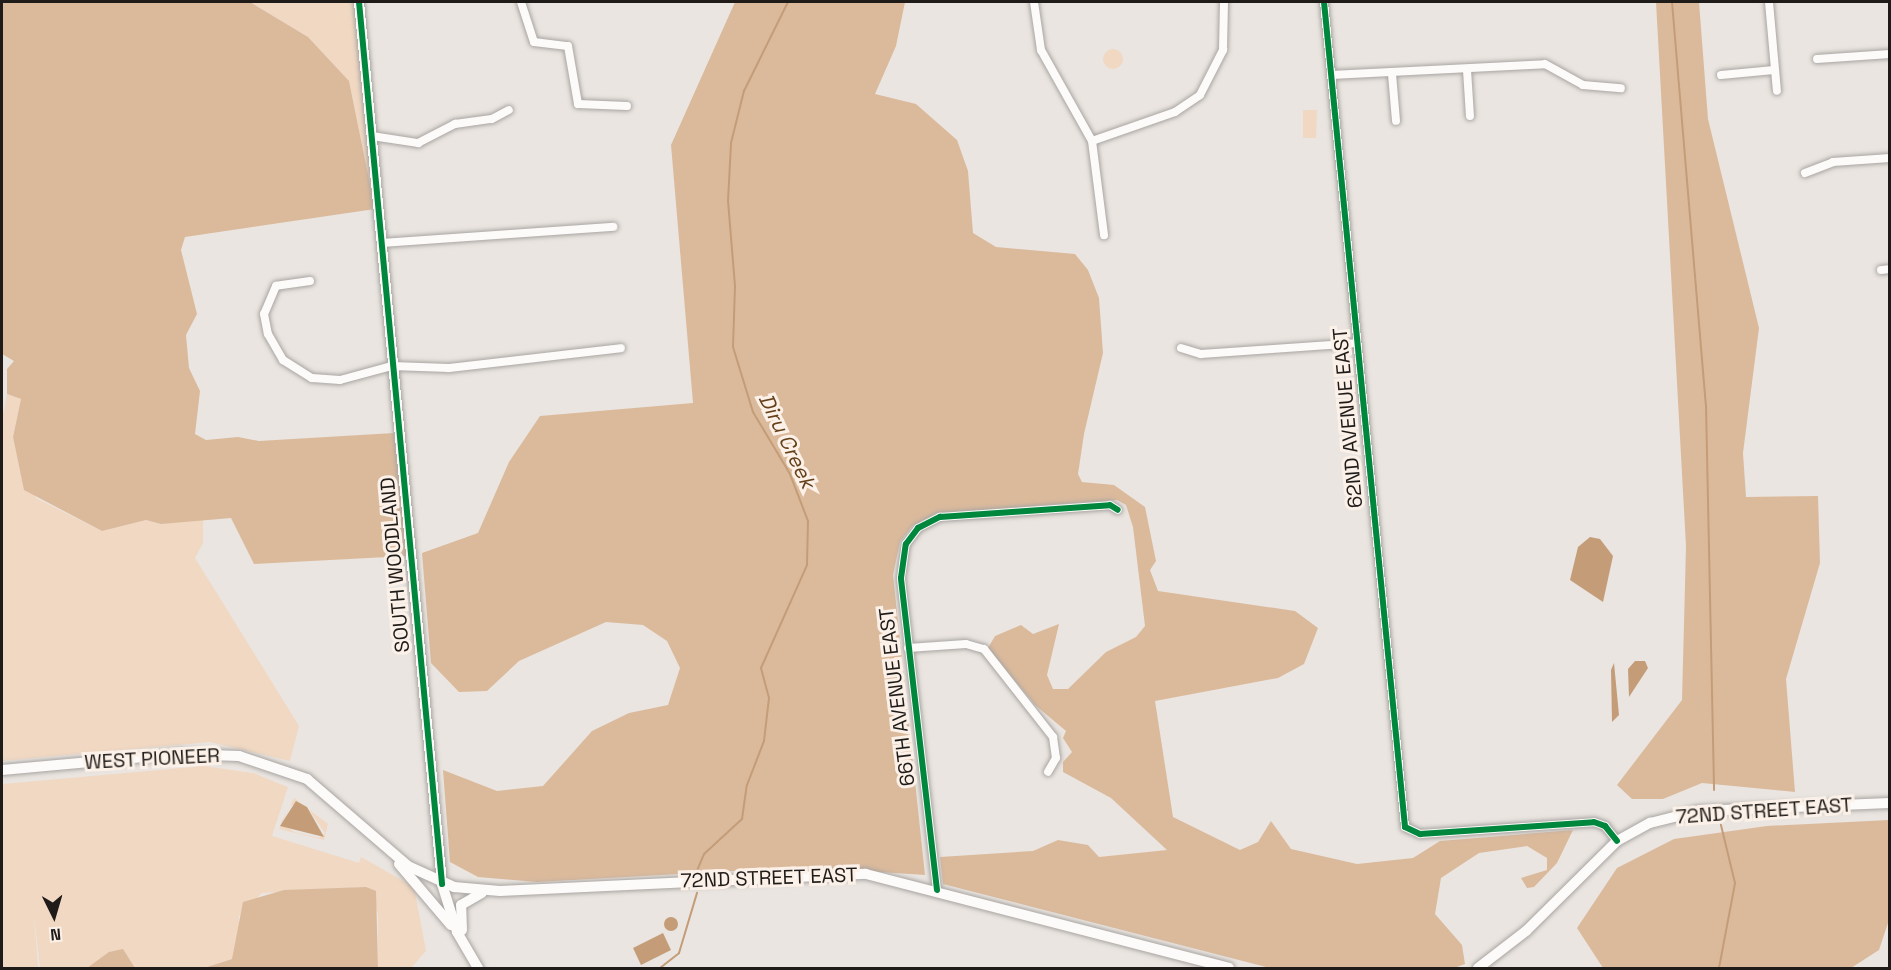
<!DOCTYPE html>
<style>
body{margin:0}
#map{position:relative;width:1891px;height:970px;overflow:hidden;background:#eae5e0;font-family:"Space Grotesk",sans-serif}
div>[style]{position:absolute}
.green>*{inset:0;background:#f0d8c3}
.round{border-radius:50%}
.forest>*{inset:0;background:#dbba9c}
.water>*{inset:0;background:#c49d78}
.stream>*{height:2px;margin:-1px;padding:0 1px;transform-origin:1px;border-radius:1px;background:#c49d78}
.roads{filter:drop-shadow(0 0 2px #a9a5a2) drop-shadow(0 0 2px #a9a5a2)}
.street>*{height:8px;margin:-4px;padding:0 4px;transform-origin:4px;border-radius:4px;background:#fcfbfa}
.secondary>*{height:10px;margin:-5px;padding:0 5px;transform-origin:5px;border-radius:5px;background:#fcfbfa}
.cycleway>*{height:6px;margin:-3px;padding:0 3px;transform-origin:3px;border-radius:3px;background:#00873e}
span{translate:-50% -50%;white-space:nowrap;text-align:center;line-height:1.15;-webkit-text-stroke:6px #fcf1e8;paint-order:stroke}
.street-label{font-size:20px;color:#1f1b18}
.water-label{font-size:21px;color:#66401a;font-style:italic}
.frame{position:absolute;inset:0;border:3px solid #1f1b18;pointer-events:none}
.north{position:absolute;left:24px;top:886px;width:60px;height:60px;-webkit-text-stroke:4px #fcf1e8;paint-order:stroke;rotate:175deg;font-size:16px;font-weight:700;line-height:24px;text-align:center;color:#1f1b18}
.north::after{content:'';display:block;margin:auto;width:21px;height:27px;background:#1f1b18;clip-path:polygon(50% 0,100% 100%,50% 72%,0 100%)}
</style>
<div id="map">
<div class="green">
<div style="clip-path:polygon(250px 2px,355px 2px,375px 209px,349px 81px,308px 37px)"></div>
<div class="round" style="left:1103px;top:49px;width:20px;height:20px"></div>
<div style="clip-path:polygon(1303px 110px,1317px 110px,1316px 138px,1303px 138px)"></div>
<div style="clip-path:polygon(7px 394px,21px 399px,13px 437px,20px 470px,36px 498px,102px 531px,146px 520px,161px 524px,203px 518px,203px 543px,195px 558px,299px 726px,290px 761px,210px 742px,2px 761px,2px 419px)"></div>
<div style="clip-path:polygon(204px 766px,253px 773px,288px 787px,272px 836px,359px 863px,361px 857px,414px 887px,426px 951px,411px 968px,378px 968px,378px 914px,366px 887px,262px 893px,239px 916px,238px 949px,232px 959px,204px 968px,135px 968px,123px 950px,87px 968px,40px 968px,34px 914px,38px 968px,2px 968px,2px 784px)"></div>
<div style="clip-path:polygon(evenodd,294px 798px,328px 824px,324px 840px,279px 829px,294px 798px,291px 805px,307px 807px,325px 833px,319px 838px,294px 832px,281px 822px,291px 805px)"></div>
</div>
<div class="forest">
<div style="clip-path:polygon(2px 2px,250px 2px,308px 37px,349px 81px,375px 209px,185px 237px,181px 250px,197px 314px,186px 335px,189px 368px,200px 391px,195px 434px,206px 440px,238px 437px,259px 441px,394px 433px,407px 556px,254px 564px,231px 518px,161px 524px,146px 520px,102px 531px,24px 490px,13px 437px,21px 399px,7px 394px,7px 369px,14px 361px,2px 354px)"></div>
<div style="clip-path:polygon(735px 2px,905px 2px,896px 46px,875px 94px,916px 104px,957px 140px,968px 171px,973px 233px,996px 247px,1075px 254px,1088px 270px,1099px 298px,1103px 353px,1084px 434px,1078px 474px,1082px 482px,1114px 485px,1145px 507px,1156px 561px,1150px 570px,1158px 591px,1295px 611px,1318px 628px,1304px 664px,1278px 678px,1155px 701px,1173px 817px,1240px 850px,1258px 842px,1271px 821px,1291px 849px,1357px 864px,1413px 858px,1440px 841px,1573px 830px,1557px 863px,1534px 887px,1527px 888px,1521px 878px,1547px 870px,1547px 858px,1527px 846px,1479px 853px,1441px 878px,1435px 914px,1462px 945px,1465px 964px,1454px 968px,1270px 968px,943px 884px,940px 857px,1033px 851px,1058px 840px,1088px 845px,1099px 857px,1167px 850px,1111px 798px,1063px 772px,1063px 762px,1072px 752px,1063px 738px,1066px 731px,1035px 705px,988px 648px,995px 636px,1021px 625px,1033px 634px,1059px 624px,1047px 675px,1053px 689px,1068px 689px,1106px 652px,1136px 637px,1145px 626px,1133px 527px,1126px 505px,1117px 500px,937px 513px,912px 526px,900px 542px,893px 575px,925px 875px,804px 867px,537px 882px,478px 877px,450px 862px,443px 770px,497px 791px,543px 786px,592px 731px,629px 713px,668px 705px,680px 668px,667px 641px,643px 625px,606px 622px,519px 661px,487px 691px,459px 692px,431px 663px,422px 553px,478px 533px,509px 462px,540px 416px,693px 403px,671px 145px)"></div>
<div style="clip-path:polygon(1656px 2px,1699px 2px,1708px 119px,1759px 328px,1743px 453px,1746px 497px,1818px 496px,1820px 563px,1786px 679px,1795px 792px,1702px 783px,1663px 799px,1632px 799px,1617px 785px,1682px 700px,1686px 546px)"></div>
<div style="clip-path:polygon(1889px 820px,1889px 920px,1879px 950px,1851px 968px,1603px 968px,1577px 928px,1617px 868px,1674px 839px,1767px 826px)"></div>
<div style="clip-path:polygon(366px 887px,376px 891px,378px 968px,204px 968px,232px 959px,243px 902px,284px 890px)"></div>
<div style="clip-path:polygon(123px 949px,135px 968px,87px 968px,109px 952px)"></div>
</div>
<div class="water">
<div style="clip-path:polygon(1590px 537px,1600px 539px,1613px 556px,1603px 602px,1570px 580px,1578px 547px)"></div>
<div style="clip-path:polygon(1635px 661px,1645px 661px,1648px 668px,1629px 697px,1628px 669px)"></div>
<div style="clip-path:polygon(1614px 663px,1619px 715px,1612px 722px,1611px 670px)"></div>
<div style="clip-path:polygon(296px 801px,307px 807px,324px 837px,280px 826px)"></div>
<div class="round" style="left:664px;top:917px;width:14px;height:14px"></div>
<div style="clip-path:polygon(663px 933px,671px 950px,641px 965px,633px 948px)"></div>
</div>
<div class="stream">
<div style="left:1672px;top:2px;width:404px;rotate:85.2deg"></div>
<div style="left:1706px;top:405px;width:385px;rotate:88.8deg"></div>
<div style="left:696px;top:873px;width:21px;rotate:-67deg"></div>
<div style="left:704px;top:854px;width:52px;rotate:-42.6deg"></div>
<div style="left:742px;top:819px;width:34px;rotate:-82deg"></div>
<div style="left:747px;top:785px;width:47px;rotate:-68.9deg"></div>
<div style="left:764px;top:741px;width:43px;rotate:-83.4deg"></div>
<div style="left:769px;top:698px;width:31px;rotate:-105deg"></div>
<div style="left:761px;top:668px;width:113px;rotate:-65.9deg"></div>
<div style="left:807px;top:565px;width:44px;rotate:-88.7deg"></div>
<div style="left:808px;top:521px;width:50px;rotate:-111deg"></div>
<div style="left:790px;top:474px;width:72px;rotate:-120.8deg"></div>
<div style="left:753px;top:412px;width:68px;rotate:-107.1deg"></div>
<div style="left:733px;top:347px;width:61px;rotate:-88.1deg"></div>
<div style="left:735px;top:286px;width:85px;rotate:-94.7deg"></div>
<div style="left:728px;top:201px;width:58px;rotate:-87deg"></div>
<div style="left:731px;top:143px;width:54px;rotate:-76deg"></div>
<div style="left:744px;top:91px;width:99px;rotate:-63.7deg"></div>
<div style="left:660px;top:968px;width:24px;rotate:-38deg"></div>
<div style="left:679px;top:953px;width:63px;rotate:-73.3deg"></div>
<div style="left:1719px;top:968px;width:86px;rotate:-79.3deg"></div>
<div style="left:1735px;top:883px;width:60px;rotate:-103.6deg"></div>
</div>
<div class="roads">
<div class="street">
<div style="left:521px;top:2px;width:42px;rotate:72deg"></div>
<div style="left:534px;top:42px;width:34px;rotate:7deg"></div>
<div style="left:568px;top:46px;width:59px;rotate:80.2deg"></div>
<div style="left:578px;top:104px;width:49px;rotate:2.3deg"></div>
<div style="left:1034px;top:2px;width:49px;rotate:81.7deg"></div>
<div style="left:1041px;top:50px;width:104px;rotate:60.7deg"></div>
<div style="left:1092px;top:141px;width:95px;rotate:82.7deg"></div>
<div style="left:1324px;top:2px;width:829px;rotate:84.39deg"></div>
<div style="left:1405px;top:827px;width:17px;rotate:25deg"></div>
<div style="left:1420px;top:834px;width:174px;rotate:-3.9deg"></div>
<div style="left:1594px;top:822px;width:12px;rotate:20deg"></div>
<div style="left:1605px;top:826px;width:19px;rotate:51deg"></div>
<div style="left:1769px;top:2px;width:89px;rotate:84.9deg"></div>
<div style="left:1817px;top:59px;width:73px;rotate:-3.9deg"></div>
<div style="left:1467px;top:70px;width:46px;rotate:86.3deg"></div>
<div style="left:1392px;top:74px;width:47px;rotate:85.1deg"></div>
<div style="left:1331px;top:75px;width:214px;rotate:-2.9deg"></div>
<div style="left:1545px;top:64px;width:43px;rotate:28.9deg"></div>
<div style="left:1583px;top:85px;width:38px;rotate:5deg"></div>
<div style="left:1721px;top:75px;width:53px;rotate:-5.4deg"></div>
<div style="left:372px;top:136px;width:47px;rotate:8.7deg"></div>
<div style="left:418px;top:143px;width:42px;rotate:-27.2deg"></div>
<div style="left:455px;top:124px;width:37px;rotate:-8deg"></div>
<div style="left:492px;top:119px;width:19px;rotate:-28deg"></div>
<div style="left:1092px;top:141px;width:88px;rotate:-19.3deg"></div>
<div style="left:1175px;top:112px;width:30px;rotate:-34deg"></div>
<div style="left:1200px;top:95px;width:51px;rotate:-62.9deg"></div>
<div style="left:1223px;top:50px;width:48px;rotate:-88.8deg"></div>
<div style="left:1805px;top:173px;width:30px;rotate:-21deg"></div>
<div style="left:1833px;top:162px;width:57px;rotate:-4deg"></div>
<div style="left:382px;top:243px;width:232px;rotate:-4deg"></div>
<div style="left:1881px;top:270px;width:9px;rotate:-6deg"></div>
<div style="left:310px;top:281px;width:34px;rotate:172deg"></div>
<div style="left:276px;top:286px;width:30px;rotate:113deg"></div>
<div style="left:264px;top:314px;width:20px;rotate:79deg"></div>
<div style="left:268px;top:334px;width:30px;rotate:60deg"></div>
<div style="left:283px;top:360px;width:34px;rotate:32deg"></div>
<div style="left:312px;top:378px;width:28px;rotate:4deg"></div>
<div style="left:340px;top:380px;width:54px;rotate:-15.1deg"></div>
<div style="left:392px;top:366px;width:57px;rotate:2deg"></div>
<div style="left:449px;top:368px;width:173px;rotate:-6.6deg"></div>
<div style="left:1181px;top:348px;width:21px;rotate:17deg"></div>
<div style="left:1201px;top:354px;width:156px;rotate:-4deg"></div>
<div style="left:908px;top:648px;width:58px;rotate:-3.9deg"></div>
<div style="left:966px;top:644px;width:19px;rotate:16deg"></div>
<div style="left:984px;top:649px;width:112px;rotate:51.9deg"></div>
<div style="left:1053px;top:737px;width:21px;rotate:82deg"></div>
<div style="left:1056px;top:758px;width:16px;rotate:120deg"></div>
<div style="left:937px;top:890px;width:314px;rotate:-96.6deg"></div>
<div style="left:901px;top:578px;width:34px;rotate:-82deg"></div>
<div style="left:906px;top:544px;width:20px;rotate:-53deg"></div>
<div style="left:918px;top:528px;width:25px;rotate:-27deg"></div>
<div style="left:940px;top:517px;width:170px;rotate:-4deg"></div>
<div style="left:1110px;top:505px;width:9px;rotate:32deg"></div>
</div>
<div class="secondary">
<div style="left:359px;top:2px;width:886px;rotate:84.62deg"></div>
<div style="left:442px;top:884px;width:50px;rotate:72.6deg"></div>
<div style="left:457px;top:932px;width:42px;rotate:59.7deg"></div>
<div style="left:2px;top:770px;width:178px;rotate:-5.2deg"></div>
<div style="left:179px;top:754px;width:60px;rotate:1.9deg"></div>
<div style="left:239px;top:756px;width:72px;rotate:18.7deg"></div>
<div style="left:307px;top:779px;width:133px;rotate:40.7deg"></div>
<div style="left:408px;top:866px;width:51px;rotate:24.5deg"></div>
<div style="left:454px;top:887px;width:46px;rotate:5deg"></div>
<div style="left:500px;top:891px;width:366px;rotate:-2.7deg"></div>
<div style="left:866px;top:874px;width:375px;rotate:14.5deg"></div>
<div style="left:399px;top:864px;width:80px;rotate:49.6deg"></div>
<div style="left:462px;top:930px;width:25px;rotate:-92deg"></div>
<div style="left:461px;top:905px;width:24px;rotate:-30deg"></div>
<div style="left:1478px;top:968px;width:61px;rotate:-37.6deg"></div>
<div style="left:1526px;top:931px;width:128px;rotate:-44.7deg"></div>
<div style="left:1617px;top:841px;width:38px;rotate:-29deg"></div>
<div style="left:1650px;top:823px;width:49px;rotate:-14deg"></div>
<div style="left:1698px;top:811px;width:192px;rotate:-2.4deg"></div>
</div>
</div>
<div class="cycleway">
<div style="left:359px;top:2px;width:886px;rotate:84.62deg"></div>
<div style="left:1324px;top:2px;width:829px;rotate:84.39deg"></div>
<div style="left:1405px;top:827px;width:17px;rotate:25deg"></div>
<div style="left:1420px;top:834px;width:174px;rotate:-3.9deg"></div>
<div style="left:1594px;top:822px;width:12px;rotate:20deg"></div>
<div style="left:1605px;top:826px;width:19px;rotate:51deg"></div>
<div style="left:937px;top:890px;width:314px;rotate:-96.6deg"></div>
<div style="left:901px;top:578px;width:34px;rotate:-82deg"></div>
<div style="left:906px;top:544px;width:20px;rotate:-53deg"></div>
<div style="left:918px;top:528px;width:25px;rotate:-27deg"></div>
<div style="left:940px;top:517px;width:170px;rotate:-4deg"></div>
<div style="left:1110px;top:505px;width:9px;rotate:32deg"></div>
</div>
<div class="street-label">
<span style="left:1348px;top:418px;rotate:-95deg">62ND AVENUE EAST</span>
<span style="left:395px;top:565px;rotate:-95deg">SOUTH WOODLAND</span>
<span style="left:897px;top:697px;rotate:-97deg">66TH AVENUE EAST</span>
<span style="left:152px;top:759px;rotate:-3deg">WEST PIONEER</span>
<span style="left:1764px;top:811px;rotate:-4deg">72ND STREET EAST</span>
<span style="left:769px;top:878px;rotate:-2deg">72ND STREET EAST</span>
</div>
<div class="water-label">
<span style="left:787px;top:441px;rotate:64deg">Diru Creek</span>
</div>
<div class="frame"></div>
<div class="north">N</div>
</div>
